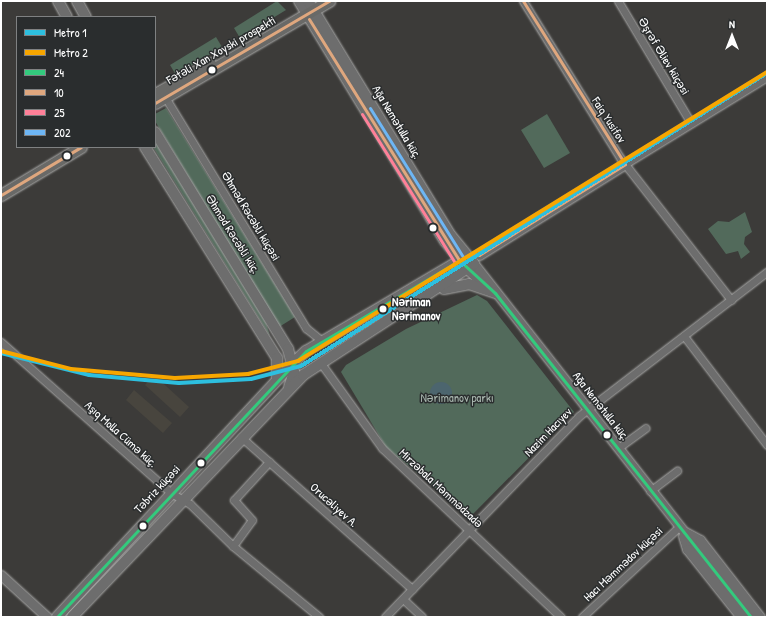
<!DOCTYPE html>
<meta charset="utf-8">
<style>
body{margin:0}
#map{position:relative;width:768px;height:618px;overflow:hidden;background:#3c3b39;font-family:"Patrick Hand",sans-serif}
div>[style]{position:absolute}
.built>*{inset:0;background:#48453e}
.green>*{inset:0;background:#526a5b}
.water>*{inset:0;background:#4c656e}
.round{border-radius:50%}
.roads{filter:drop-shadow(0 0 1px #a7a7a6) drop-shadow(0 0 1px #a7a7a6)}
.minor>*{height:7px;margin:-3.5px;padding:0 3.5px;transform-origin:3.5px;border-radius:3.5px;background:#6d6d6d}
.tertiary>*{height:9px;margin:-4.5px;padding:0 4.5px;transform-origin:4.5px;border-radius:4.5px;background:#6d6d6d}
.secondary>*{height:10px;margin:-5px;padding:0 5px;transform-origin:5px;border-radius:5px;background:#6d6d6d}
.primary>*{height:11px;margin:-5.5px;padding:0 5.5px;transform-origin:5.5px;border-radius:5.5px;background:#696967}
.bus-1>*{height:3px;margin:-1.5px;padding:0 1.5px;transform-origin:1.5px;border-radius:1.5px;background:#33ca7d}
.bus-2>*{height:3px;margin:-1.5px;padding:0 1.5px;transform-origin:1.5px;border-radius:1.5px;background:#dfa77e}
.bus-3>*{height:3px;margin:-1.5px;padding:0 1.5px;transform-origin:1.5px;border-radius:1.5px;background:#ff8098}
.bus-4>*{height:3px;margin:-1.5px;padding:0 1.5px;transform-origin:1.5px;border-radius:1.5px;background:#6db6f5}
.metro-1>*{height:4px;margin:-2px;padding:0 2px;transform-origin:2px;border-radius:2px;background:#2dbfdf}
.metro-2>*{height:4px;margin:-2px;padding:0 2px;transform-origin:2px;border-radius:2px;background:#f7a600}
.dots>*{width:11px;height:11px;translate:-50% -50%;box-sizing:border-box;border:2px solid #2a2d2e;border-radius:50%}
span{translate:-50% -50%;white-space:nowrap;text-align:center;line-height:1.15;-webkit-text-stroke:3px #2a2d2e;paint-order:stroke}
.street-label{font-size:12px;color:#fff}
.stop-label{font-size:12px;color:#fff;font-weight:700}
.left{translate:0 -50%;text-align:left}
.park-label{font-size:12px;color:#aab8b0}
.frame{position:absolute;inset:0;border:2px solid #fff;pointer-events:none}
.legend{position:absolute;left:16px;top:16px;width:140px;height:132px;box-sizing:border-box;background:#2a2d2e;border:1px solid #7f8182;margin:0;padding:5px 7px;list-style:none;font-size:12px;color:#fff}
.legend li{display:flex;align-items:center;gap:8px;height:20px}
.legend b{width:20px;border:1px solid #7f8182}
.north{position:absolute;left:712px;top:16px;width:40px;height:40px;-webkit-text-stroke:3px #2a2d2e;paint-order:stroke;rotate:0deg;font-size:11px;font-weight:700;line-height:16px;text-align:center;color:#fff}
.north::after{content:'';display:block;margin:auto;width:14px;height:18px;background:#fff;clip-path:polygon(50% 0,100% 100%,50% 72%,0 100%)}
</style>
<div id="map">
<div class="built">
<div style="clip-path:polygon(154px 375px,189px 407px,180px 417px,145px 385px)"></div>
<div style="clip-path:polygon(134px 390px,172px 423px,163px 433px,126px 400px)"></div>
</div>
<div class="green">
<div style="clip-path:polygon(277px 1px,286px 10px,240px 38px,234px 28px)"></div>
<div style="clip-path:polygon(216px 37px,222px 47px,176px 75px,170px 65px)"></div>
<div style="clip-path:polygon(166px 108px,295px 317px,279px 327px,155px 121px,155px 114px)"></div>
<div style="clip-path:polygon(547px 114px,570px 153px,544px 168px,521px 130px)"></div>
<div style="clip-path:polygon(155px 142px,266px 323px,270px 336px,153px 147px)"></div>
<div style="clip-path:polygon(745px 212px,752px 232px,745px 237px,744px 244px,750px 252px,741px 259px,738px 251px,726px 254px,708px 229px,718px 221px,729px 222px)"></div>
<div style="clip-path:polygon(477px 295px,487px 301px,574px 412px,470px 517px,386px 447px,341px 372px,346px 365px,406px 329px)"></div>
</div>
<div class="water">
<div class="round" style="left:430px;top:382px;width:22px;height:22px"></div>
</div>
<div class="roads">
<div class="minor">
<div style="left:523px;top:1px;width:186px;rotate:58.2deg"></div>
<div style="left:621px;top:159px;width:179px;rotate:52deg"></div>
<div style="left:618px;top:1px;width:142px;rotate:59.1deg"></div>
<div style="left:165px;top:97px;width:271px;rotate:58.6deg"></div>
<div style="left:306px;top:328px;width:22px;rotate:39deg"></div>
<div style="left:625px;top:164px;width:167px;rotate:-31.5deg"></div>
<div style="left:684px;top:336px;width:137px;rotate:52.7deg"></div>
<div style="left:1px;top:342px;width:227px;rotate:41.6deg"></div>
<div style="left:171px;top:493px;width:22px;rotate:30deg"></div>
<div style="left:190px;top:504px;width:60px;rotate:44.3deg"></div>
<div style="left:233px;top:546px;width:112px;rotate:39.5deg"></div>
<div style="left:320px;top:362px;width:106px;rotate:54.2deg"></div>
<div style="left:382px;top:448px;width:246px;rotate:43.4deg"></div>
<div style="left:241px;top:437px;width:229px;rotate:41.6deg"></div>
<div style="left:618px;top:448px;width:34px;rotate:-36deg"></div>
<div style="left:650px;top:491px;width:34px;rotate:-37deg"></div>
<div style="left:233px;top:546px;width:32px;rotate:-54deg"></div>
<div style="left:252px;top:520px;width:27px;rotate:-132deg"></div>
<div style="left:234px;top:500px;width:52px;rotate:-47.4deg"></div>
<div style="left:403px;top:599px;width:26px;rotate:43deg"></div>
<div style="left:385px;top:617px;width:279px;rotate:-46deg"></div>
<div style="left:579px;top:416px;width:237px;rotate:-37.5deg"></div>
<div style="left:582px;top:617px;width:132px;rotate:-42.9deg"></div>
</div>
<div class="tertiary">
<div style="left:479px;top:255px;width:172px;rotate:-31.9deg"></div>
<div style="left:474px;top:264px;width:449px;rotate:51.9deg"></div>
<div style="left:468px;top:270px;width:24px;rotate:42deg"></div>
<div style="left:685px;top:532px;width:17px;rotate:28deg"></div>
<div style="left:700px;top:540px;width:98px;rotate:52.1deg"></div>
<div style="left:683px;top:536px;width:14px;rotate:73deg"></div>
<div style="left:687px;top:549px;width:87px;rotate:51.5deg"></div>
<div style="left:1px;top:575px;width:62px;rotate:42.4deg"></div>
</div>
<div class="secondary">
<div style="left:58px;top:1px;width:18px;rotate:61deg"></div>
<div style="left:77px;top:1px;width:18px;rotate:61deg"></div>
<div style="left:299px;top:1px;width:281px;rotate:58.7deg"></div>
<div style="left:445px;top:241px;width:31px;rotate:52deg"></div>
<div style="left:155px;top:132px;width:255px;rotate:58.5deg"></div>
<div style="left:288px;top:349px;width:24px;rotate:75deg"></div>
<div style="left:294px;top:372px;width:16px;rotate:108deg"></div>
<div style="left:145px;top:147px;width:249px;rotate:58deg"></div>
<div style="left:277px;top:358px;width:21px;rotate:90deg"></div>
<div style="left:444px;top:289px;width:25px;rotate:-11deg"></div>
<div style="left:469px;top:284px;width:28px;rotate:19deg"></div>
<div style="left:57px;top:617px;width:347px;rotate:-47.1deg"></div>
<div style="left:293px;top:363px;width:18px;rotate:-43deg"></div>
<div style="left:306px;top:351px;width:187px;rotate:-30.5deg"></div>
<div style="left:72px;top:617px;width:335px;rotate:-46.3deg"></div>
<div style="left:303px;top:375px;width:204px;rotate:-33deg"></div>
<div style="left:474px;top:264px;width:36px;rotate:-129deg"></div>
<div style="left:451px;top:236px;width:275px;rotate:-121.3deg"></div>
</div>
<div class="primary">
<div style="left:155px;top:94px;width:63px;rotate:-29.4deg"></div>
<div style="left:155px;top:103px;width:202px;rotate:-30.4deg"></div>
<div style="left:1px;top:195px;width:93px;rotate:-31deg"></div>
</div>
</div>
<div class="bus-1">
<div style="left:459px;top:260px;width:49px;rotate:42.5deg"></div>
<div style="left:495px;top:293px;width:413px;rotate:51.7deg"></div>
<div style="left:57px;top:617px;width:364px;rotate:-46.9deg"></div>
<div style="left:306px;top:351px;width:187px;rotate:-30.5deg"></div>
</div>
<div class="bus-2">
<div style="left:309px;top:19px;width:284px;rotate:58.1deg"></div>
<div style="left:155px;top:103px;width:202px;rotate:-30.4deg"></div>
<div style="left:1px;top:195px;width:93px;rotate:-31deg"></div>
<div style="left:467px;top:256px;width:12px;rotate:-5deg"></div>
<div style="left:479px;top:255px;width:172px;rotate:-31.9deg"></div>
<div style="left:625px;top:164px;width:192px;rotate:-122deg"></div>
</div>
<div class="bus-3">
<div style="left:362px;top:114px;width:176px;rotate:58deg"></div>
</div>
<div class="bus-4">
<div style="left:370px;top:108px;width:176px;rotate:58deg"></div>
</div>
<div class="metro-1">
<div style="left:1px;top:353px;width:91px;rotate:14deg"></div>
<div style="left:89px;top:375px;width:90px;rotate:5.1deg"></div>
<div style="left:179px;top:383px;width:72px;rotate:-3.2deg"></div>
<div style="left:251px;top:379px;width:52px;rotate:-14.6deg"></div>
<div style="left:301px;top:366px;width:550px;rotate:-32.16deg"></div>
</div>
<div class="metro-2">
<div style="left:1px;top:351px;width:72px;rotate:14.4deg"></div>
<div style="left:71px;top:369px;width:104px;rotate:4.9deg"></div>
<div style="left:175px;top:378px;width:73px;rotate:-3.1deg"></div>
<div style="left:248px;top:374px;width:52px;rotate:-14.6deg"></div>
<div style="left:298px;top:361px;width:551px;rotate:-31.64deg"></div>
</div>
<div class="dots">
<div style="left:212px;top:70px;background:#fff"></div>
<div style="left:67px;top:156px;background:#fff"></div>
<div style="left:433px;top:228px;background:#fff"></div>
<div style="left:383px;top:309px;background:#fff"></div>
<div style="left:607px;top:435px;background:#fff"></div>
<div style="left:201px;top:463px;background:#fff"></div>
<div style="left:143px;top:526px;background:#fff"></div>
</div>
<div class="street-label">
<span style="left:221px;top:50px;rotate:-30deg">Fətəli Xan Xoyski prospekti</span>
<span style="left:664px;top:56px;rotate:59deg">Əşrəf Əliev küçəsi</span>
<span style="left:609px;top:120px;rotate:57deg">Faiq Yusifov</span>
<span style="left:397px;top:122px;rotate:59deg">Ağa Nemətulla küç.</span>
<span style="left:251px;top:216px;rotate:59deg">Əhməd Rəcəbli küçəsi</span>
<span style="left:233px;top:234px;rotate:58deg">Əhməd Rəcəbli küç.</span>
<span style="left:601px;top:406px;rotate:52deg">Ağa Nemətulla küç.</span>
<span style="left:548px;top:432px;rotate:-46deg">Nazim Hacıyev</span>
<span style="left:121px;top:434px;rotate:42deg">Aşıq Molla Cümə küç.</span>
<span style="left:441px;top:488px;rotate:43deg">Mirzəbala Məmmədzadə</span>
<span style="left:157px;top:489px;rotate:-47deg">Təbriz küçəsi</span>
<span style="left:334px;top:505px;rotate:42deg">Orucəliyev A.</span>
<span style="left:623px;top:564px;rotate:-43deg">Hacı Məmmədov küçəsi</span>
</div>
<div class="stop-label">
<span class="left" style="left:392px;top:309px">Nəriman<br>Nərimanov</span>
</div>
<div class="park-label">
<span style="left:457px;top:398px">Nərimanov parkı</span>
</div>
<div class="frame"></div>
<ul class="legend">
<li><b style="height:5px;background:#2dbfdf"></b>Metro 1</li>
<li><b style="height:5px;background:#f7a600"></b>Metro 2</li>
<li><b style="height:5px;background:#33ca7d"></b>24</li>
<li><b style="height:5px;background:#dfa77e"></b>10</li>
<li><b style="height:5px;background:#ff8098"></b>25</li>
<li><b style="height:5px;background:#6db6f5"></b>202</li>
</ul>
<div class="north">N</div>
</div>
